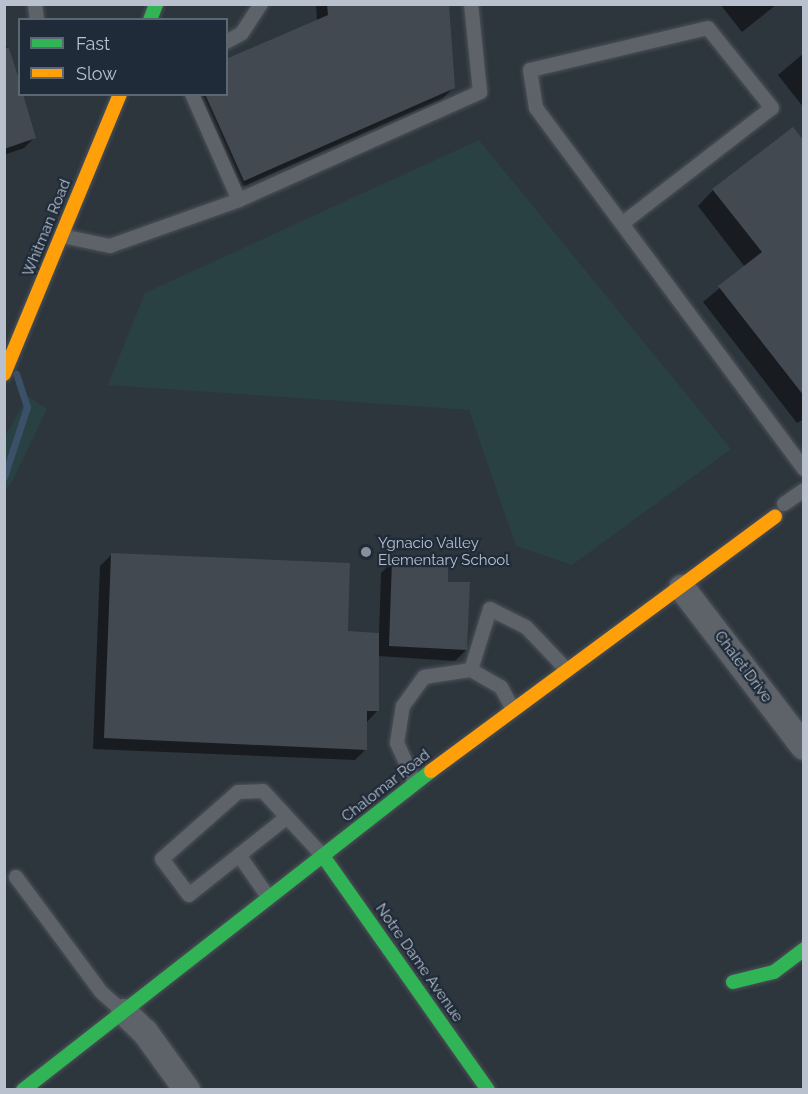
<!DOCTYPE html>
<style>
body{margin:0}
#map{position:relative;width:808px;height:1094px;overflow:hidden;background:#2d353d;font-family:Raleway,sans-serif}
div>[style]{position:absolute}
.green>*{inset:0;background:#2a4143}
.shadow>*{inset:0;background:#0007}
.stream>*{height:7px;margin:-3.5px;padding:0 3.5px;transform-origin:3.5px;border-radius:3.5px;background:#3b5069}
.building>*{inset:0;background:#424950}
.roads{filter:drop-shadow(0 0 2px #4b5157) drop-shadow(0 0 2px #4b5157)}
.lane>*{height:14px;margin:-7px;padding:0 7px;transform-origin:7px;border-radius:7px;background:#5e636a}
.street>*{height:26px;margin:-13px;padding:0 13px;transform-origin:13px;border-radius:13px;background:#5e636a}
.fast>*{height:14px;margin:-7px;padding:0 7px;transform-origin:7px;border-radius:7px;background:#30b455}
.slow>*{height:14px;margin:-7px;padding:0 7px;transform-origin:7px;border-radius:7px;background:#ff9f0a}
.dots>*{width:16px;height:16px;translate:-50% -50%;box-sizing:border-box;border:3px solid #1f2b39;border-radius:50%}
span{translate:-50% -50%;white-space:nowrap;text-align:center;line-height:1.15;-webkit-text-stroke:4.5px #1f2b39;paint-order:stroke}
.street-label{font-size:15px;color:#b8c1cd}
.poi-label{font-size:15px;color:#b8c1cd}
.left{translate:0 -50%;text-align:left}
.frame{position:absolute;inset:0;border:6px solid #b8c1cd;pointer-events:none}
.legend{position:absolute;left:18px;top:18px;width:210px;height:78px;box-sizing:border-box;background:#1f2b39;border:2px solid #5c6774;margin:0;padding:8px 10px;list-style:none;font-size:18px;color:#b8c1cd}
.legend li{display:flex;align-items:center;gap:12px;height:30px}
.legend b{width:30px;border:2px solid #5c6774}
</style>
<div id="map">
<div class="green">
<div style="clip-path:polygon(479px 140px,731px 449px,572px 565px,516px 546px,469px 410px,108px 385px,145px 293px)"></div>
<div style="clip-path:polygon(28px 396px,47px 409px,13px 480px,5px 491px,5px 436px)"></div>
</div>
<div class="shadow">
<div style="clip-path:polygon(316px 4px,448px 4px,453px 88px,442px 99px,233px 191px,190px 94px,226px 94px,317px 21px)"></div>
<div style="clip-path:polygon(720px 4px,777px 4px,742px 32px)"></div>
<div style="clip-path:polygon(4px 39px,35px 137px,24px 148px,4px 155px)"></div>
<div style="clip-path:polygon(804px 53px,804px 108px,778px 75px)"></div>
<div style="clip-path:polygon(804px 143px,804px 419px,797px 423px,703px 302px,745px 267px,698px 206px,713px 190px)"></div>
<div style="clip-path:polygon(111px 555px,346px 632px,379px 634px,381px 573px,392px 562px,446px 584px,466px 650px,455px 661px,378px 656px,378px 710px,367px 722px,366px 749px,355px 760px,93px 749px,100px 566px)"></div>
</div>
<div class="stream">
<div style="left:4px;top:477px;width:74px;rotate:-71.8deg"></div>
<div style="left:27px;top:407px;width:35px;rotate:-108deg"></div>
</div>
<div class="building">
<div style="clip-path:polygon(327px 4px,449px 4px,455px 88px,244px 181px,205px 94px,226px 94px,226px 59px,328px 15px)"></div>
<div style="clip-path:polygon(4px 48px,9px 48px,20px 83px,20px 94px,23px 94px,36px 138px,4px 149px)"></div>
<div style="clip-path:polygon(793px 127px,804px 141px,804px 396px,718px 286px,762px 252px,712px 189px)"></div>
<div style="clip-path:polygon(111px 553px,350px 563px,348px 631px,379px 633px,379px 711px,367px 711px,367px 750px,104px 738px)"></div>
<div style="clip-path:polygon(392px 560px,448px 560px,448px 582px,470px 582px,467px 650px,389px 646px)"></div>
</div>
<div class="roads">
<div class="lane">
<div style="left:35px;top:4px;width:16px;rotate:83deg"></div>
<div style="left:226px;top:42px;width:18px;rotate:-29deg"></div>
<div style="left:242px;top:33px;width:35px;rotate:-57deg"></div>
<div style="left:192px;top:94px;width:116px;rotate:66.1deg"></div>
<div style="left:623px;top:223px;width:188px;rotate:-37.7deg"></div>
<div style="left:772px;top:108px;width:102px;rotate:-128.7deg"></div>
<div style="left:708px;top:28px;width:183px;rotate:166.7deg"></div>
<div style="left:530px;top:70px;width:38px;rotate:81deg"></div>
<div style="left:536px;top:108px;width:450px;rotate:53.4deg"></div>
<div style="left:62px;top:236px;width:49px;rotate:11.8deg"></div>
<div style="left:110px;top:246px;width:137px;rotate:-19.6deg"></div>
<div style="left:239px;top:200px;width:264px;rotate:-24.1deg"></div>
<div style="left:480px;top:92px;width:88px;rotate:-95.8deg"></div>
<div style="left:784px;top:504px;width:24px;rotate:-35deg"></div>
<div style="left:471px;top:670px;width:64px;rotate:-72.7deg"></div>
<div style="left:490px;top:609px;width:40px;rotate:26.6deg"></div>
<div style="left:526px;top:627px;width:59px;rotate:46.4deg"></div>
<div style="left:415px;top:783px;width:44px;rotate:-114.2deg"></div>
<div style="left:397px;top:743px;width:37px;rotate:-81deg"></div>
<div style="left:403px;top:706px;width:36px;rotate:-54deg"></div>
<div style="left:424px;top:677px;width:48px;rotate:-8.5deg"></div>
<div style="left:471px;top:670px;width:34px;rotate:30deg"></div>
<div style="left:501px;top:687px;width:26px;rotate:62deg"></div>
<div style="left:286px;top:818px;width:124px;rotate:141.6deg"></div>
<div style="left:189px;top:895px;width:45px;rotate:-126.9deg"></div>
<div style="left:162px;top:859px;width:101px;rotate:-41.4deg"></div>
<div style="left:238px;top:792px;width:25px;rotate:-2deg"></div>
<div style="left:263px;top:791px;width:88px;rotate:47.3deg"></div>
<div style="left:239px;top:855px;width:52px;rotate:55.1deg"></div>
<div style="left:16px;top:877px;width:143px;rotate:53.5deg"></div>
<div style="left:101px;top:992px;width:30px;rotate:41deg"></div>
</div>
<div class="street">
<div style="left:682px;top:588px;width:200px;rotate:52.5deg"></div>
<div style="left:124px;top:1012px;width:29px;rotate:44deg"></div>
<div style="left:145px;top:1032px;width:72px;rotate:54.1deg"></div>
</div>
<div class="fast">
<div style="left:150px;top:20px;width:17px;rotate:-69deg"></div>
<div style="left:323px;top:856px;width:286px;rotate:54.8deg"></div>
<div style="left:733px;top:982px;width:42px;rotate:-13.7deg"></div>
<div style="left:774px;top:972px;width:38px;rotate:-37deg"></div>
<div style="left:23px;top:1090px;width:518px;rotate:-38.02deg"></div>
</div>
<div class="slow">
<div style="left:4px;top:374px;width:303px;rotate:-67.5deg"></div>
<div style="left:431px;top:771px;width:428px;rotate:-36.5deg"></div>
</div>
</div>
<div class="dots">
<div style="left:366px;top:552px;background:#87909b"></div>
</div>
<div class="street-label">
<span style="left:47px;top:228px;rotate:-68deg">Whitman Road</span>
<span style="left:743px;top:667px;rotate:53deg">Chalet Drive</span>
<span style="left:386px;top:786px;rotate:-38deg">Chalomar Road</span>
<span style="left:419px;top:963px;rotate:55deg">Notre Dame Avenue</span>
</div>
<div class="poi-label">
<span class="left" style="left:378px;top:552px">Ygnacio Valley<br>Elementary School</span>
</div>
<div class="frame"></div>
<ul class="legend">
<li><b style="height:8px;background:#30b455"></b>Fast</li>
<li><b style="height:8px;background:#ff9f0a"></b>Slow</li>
</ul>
</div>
